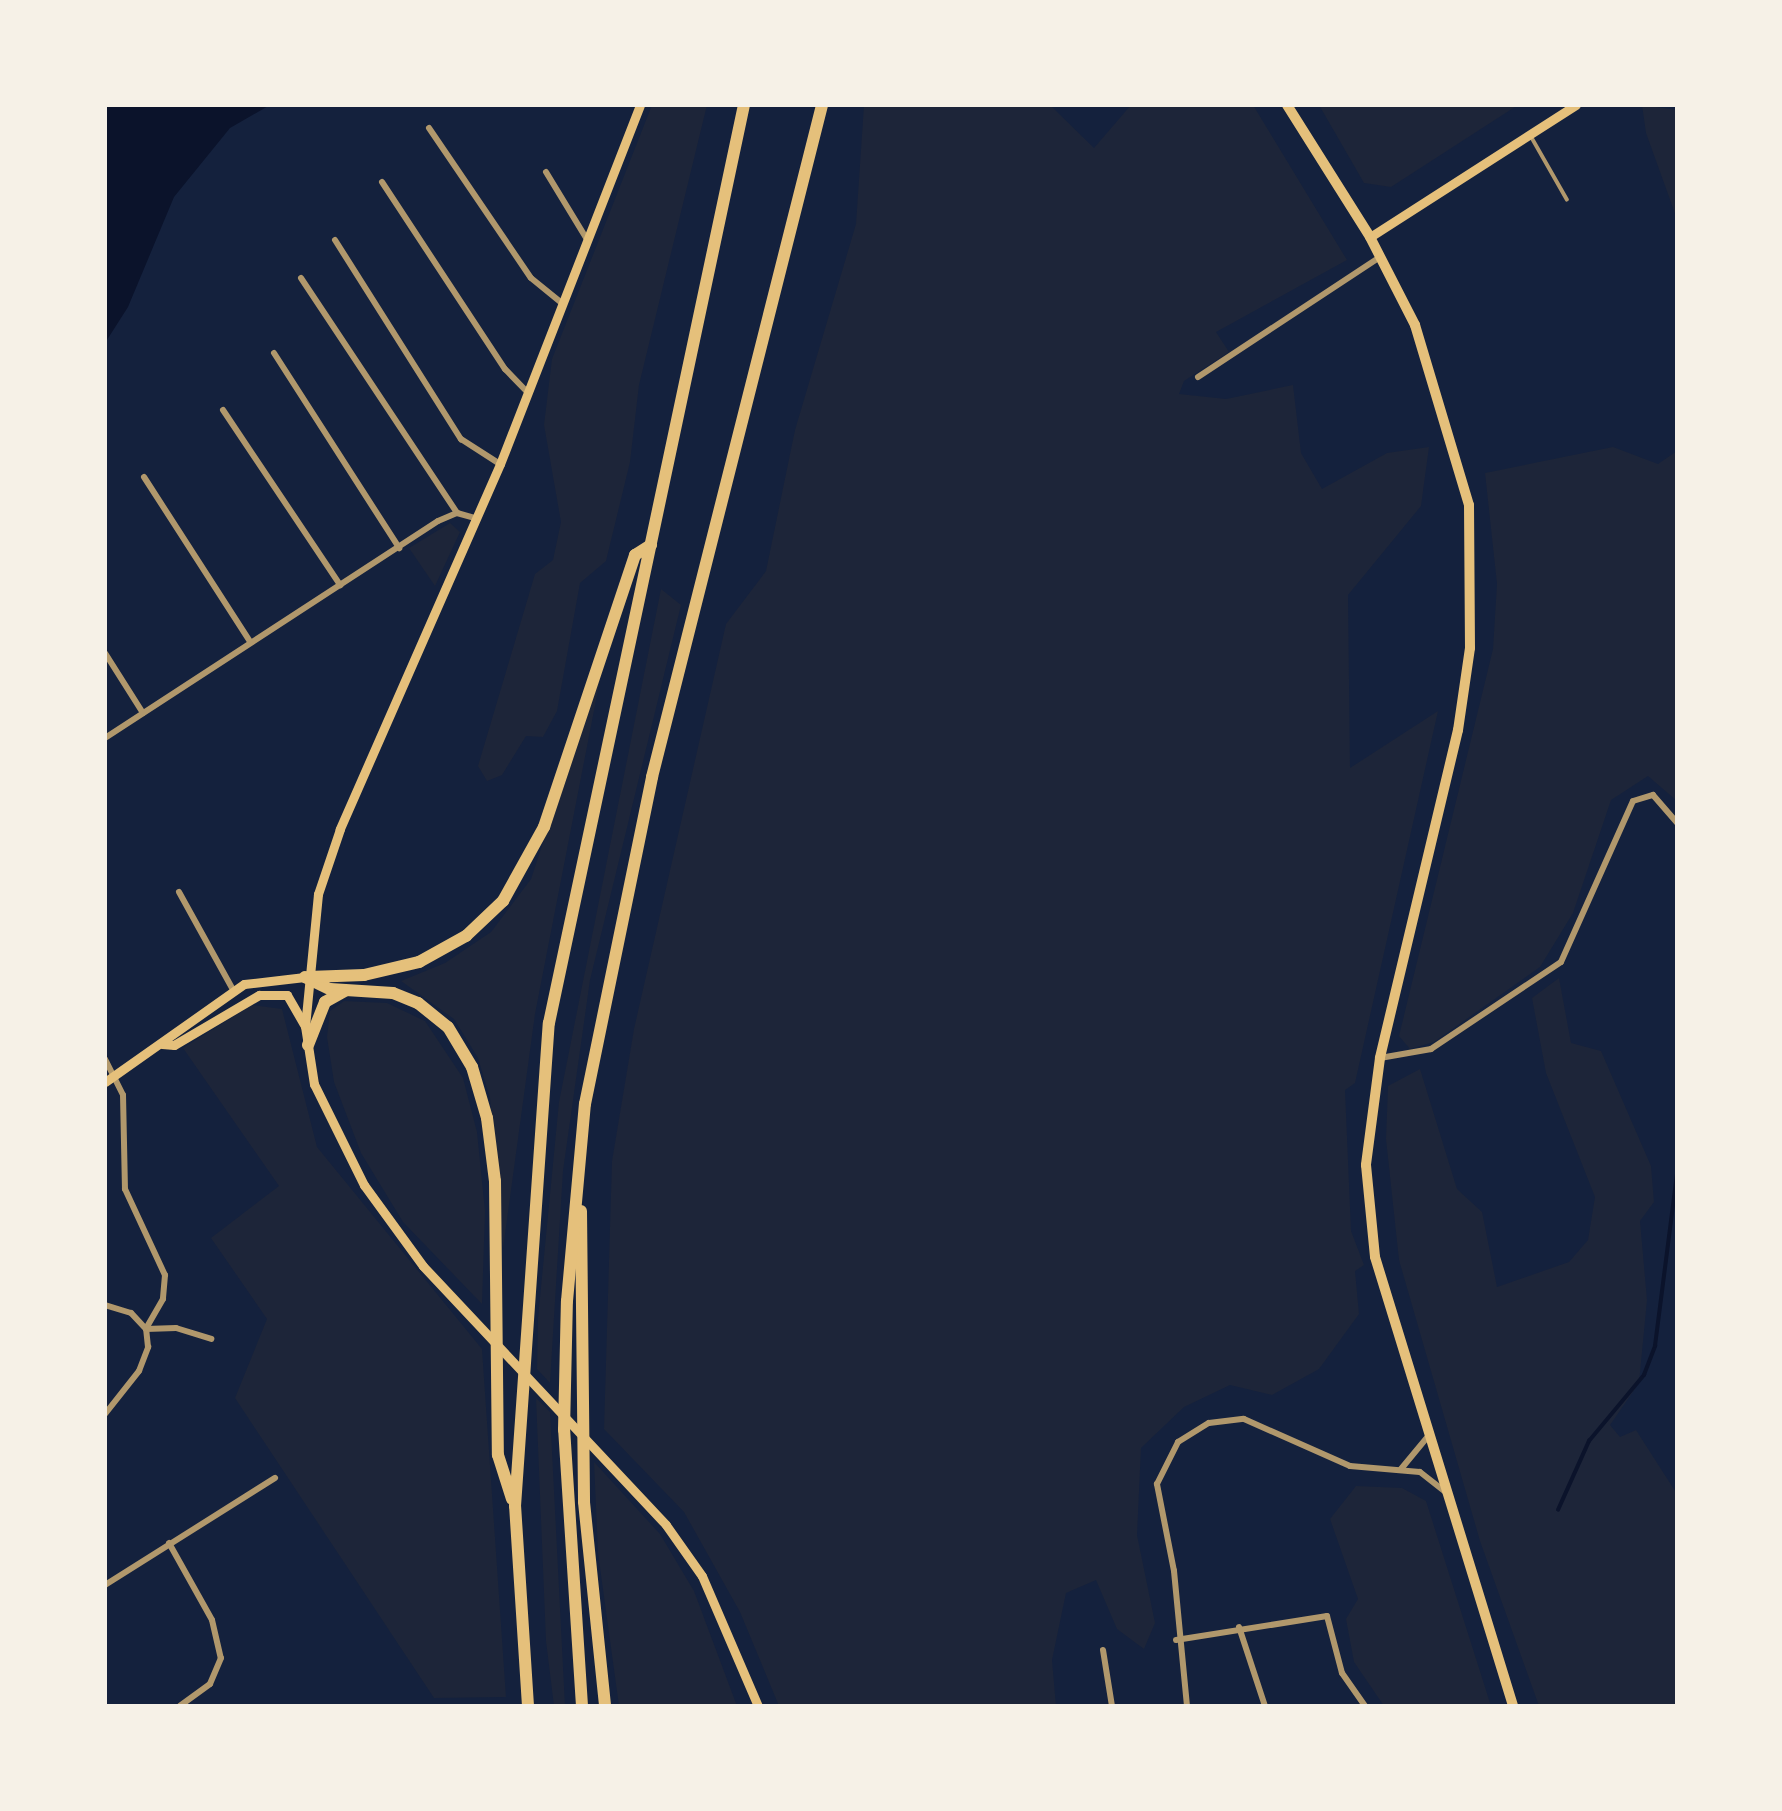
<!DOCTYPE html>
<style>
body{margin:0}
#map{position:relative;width:1782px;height:1811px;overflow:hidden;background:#14213d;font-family:Quicksand,sans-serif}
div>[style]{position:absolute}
.green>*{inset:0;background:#1d2539}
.water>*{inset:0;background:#0b132b}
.stream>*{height:3.5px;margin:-1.75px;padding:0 1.75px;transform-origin:1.75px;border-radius:1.75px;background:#0b132b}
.service>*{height:3.5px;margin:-1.75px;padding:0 1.75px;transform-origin:1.75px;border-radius:1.75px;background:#b1986c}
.minor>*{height:6px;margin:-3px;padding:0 3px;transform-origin:3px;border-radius:3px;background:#b1986c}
.secondary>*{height:9px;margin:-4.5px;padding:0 4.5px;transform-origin:4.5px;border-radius:4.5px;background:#e5c07b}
.primary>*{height:10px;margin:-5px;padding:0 5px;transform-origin:5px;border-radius:5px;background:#e5c07b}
.motorway>*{height:12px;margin:-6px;padding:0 6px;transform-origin:6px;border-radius:6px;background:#e5c07b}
span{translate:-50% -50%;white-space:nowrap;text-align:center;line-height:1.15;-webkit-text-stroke:5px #f6f1e7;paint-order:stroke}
.frame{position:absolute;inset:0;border:107px solid #f6f1e7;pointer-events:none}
</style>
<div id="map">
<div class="green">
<div style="clip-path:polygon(652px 105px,707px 105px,639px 385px,630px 462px,606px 561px,580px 583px,557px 711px,543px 737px,526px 736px,502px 775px,487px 781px,478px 766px,535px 574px,553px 560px,561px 522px,544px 425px,552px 359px)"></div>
<div style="clip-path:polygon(864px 105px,1050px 105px,1094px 148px,1131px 105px,1253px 105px,1347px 260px,1216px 332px,1229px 352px,1184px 381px,1179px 394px,1226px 399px,1293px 385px,1301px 453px,1322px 489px,1387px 453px,1429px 447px,1421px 506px,1348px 595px,1350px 768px,1438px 711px,1355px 1083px,1345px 1090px,1351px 1231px,1364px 1265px,1355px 1271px,1359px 1314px,1319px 1369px,1272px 1395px,1230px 1385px,1184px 1407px,1141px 1448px,1137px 1535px,1155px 1623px,1144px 1649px,1117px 1629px,1096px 1580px,1066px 1593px,1052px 1660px,1056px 1706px,779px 1706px,740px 1612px,684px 1512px,604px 1429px,612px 1161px,634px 1029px,726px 624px,766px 571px,795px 430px,856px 224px)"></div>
<div style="clip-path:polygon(1319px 105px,1518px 105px,1391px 187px,1364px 183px)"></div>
<div style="clip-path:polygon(1642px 105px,1677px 110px,1677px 219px,1646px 133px)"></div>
<div style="clip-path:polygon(1613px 447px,1658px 464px,1677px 451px,1677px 801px,1648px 776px,1611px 800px,1573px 913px,1540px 967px,1434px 1042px,1410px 1049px,1399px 1036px,1493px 649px,1497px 584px,1485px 473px)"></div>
<div style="clip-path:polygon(450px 523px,460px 532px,435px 586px,409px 548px)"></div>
<div style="clip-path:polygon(661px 589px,681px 605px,590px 980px,563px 1171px,550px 1383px,537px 1369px,538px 1318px,559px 1102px)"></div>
<div style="clip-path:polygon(605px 654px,535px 1014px,503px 1249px,490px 1098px,478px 1058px,454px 1019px,401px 981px,445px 963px,491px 932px,531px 879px)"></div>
<div style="clip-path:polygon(1559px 978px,1571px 1043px,1601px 1051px,1651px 1166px,1654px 1202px,1640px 1221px,1647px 1300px,1639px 1383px,1610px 1425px,1620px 1437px,1636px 1430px,1677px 1494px,1677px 1706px,1539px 1706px,1480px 1541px,1399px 1260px,1386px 1139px,1388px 1086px,1420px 1069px,1457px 1189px,1482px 1212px,1497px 1287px,1569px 1262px,1588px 1240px,1595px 1197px,1546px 1073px,1532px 998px)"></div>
<div style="clip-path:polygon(344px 1001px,387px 1003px,425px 1021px,463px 1078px,477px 1132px,485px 1211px,482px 1304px,403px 1222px,361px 1153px,334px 1082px,327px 1037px,330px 1011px)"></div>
<div style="clip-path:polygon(252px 1005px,282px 1009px,317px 1147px,482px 1349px,506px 1697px,434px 1698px,235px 1398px,267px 1319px,211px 1238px,279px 1186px,183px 1048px)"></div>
<div style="clip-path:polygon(536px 1398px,550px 1412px,565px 1706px,554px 1706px,546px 1641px)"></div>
<div style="clip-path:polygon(594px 1462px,660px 1534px,694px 1591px,737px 1706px,619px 1706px,598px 1553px)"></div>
<div style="clip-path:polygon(1356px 1486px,1402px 1488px,1426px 1501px,1491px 1706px,1384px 1706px,1354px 1662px,1346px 1619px,1358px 1599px,1330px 1519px)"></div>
</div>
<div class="water">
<div style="clip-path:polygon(105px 105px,270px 105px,230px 128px,174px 197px,128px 307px,105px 343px)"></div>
</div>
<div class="stream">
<div style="left:1558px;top:1510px;width:76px;rotate:-65.8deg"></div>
<div style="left:1589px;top:1441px;width:86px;rotate:-50.2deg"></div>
<div style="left:1644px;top:1375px;width:31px;rotate:-69deg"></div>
<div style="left:1655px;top:1346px;width:172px;rotate:-82.7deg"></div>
</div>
<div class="service">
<div style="left:1531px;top:136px;width:73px;rotate:60.3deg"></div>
</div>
<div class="minor">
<div style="left:429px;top:128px;width:181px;rotate:55.8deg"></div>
<div style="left:531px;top:278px;width:41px;rotate:39.1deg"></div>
<div style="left:546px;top:172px;width:81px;rotate:58.7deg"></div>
<div style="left:382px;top:182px;width:224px;rotate:56.7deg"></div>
<div style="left:505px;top:369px;width:33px;rotate:46deg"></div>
<div style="left:335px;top:240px;width:236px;rotate:57.7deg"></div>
<div style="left:461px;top:439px;width:46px;rotate:32.7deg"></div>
<div style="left:301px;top:278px;width:282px;rotate:56.4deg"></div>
<div style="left:274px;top:353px;width:232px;rotate:57.3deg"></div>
<div style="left:1198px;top:377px;width:218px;rotate:-33.4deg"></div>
<div style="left:223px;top:410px;width:211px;rotate:56.2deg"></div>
<div style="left:144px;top:477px;width:197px;rotate:57.2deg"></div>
<div style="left:105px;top:653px;width:71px;rotate:57.7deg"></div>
<div style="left:105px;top:738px;width:397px;rotate:-33.1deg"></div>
<div style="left:438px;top:521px;width:21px;rotate:-23deg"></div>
<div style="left:457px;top:513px;width:19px;rotate:16deg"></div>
<div style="left:179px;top:892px;width:112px;rotate:61.1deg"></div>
<div style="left:1380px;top:1058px;width:52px;rotate:-10deg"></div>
<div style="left:1431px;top:1049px;width:156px;rotate:-33.8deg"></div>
<div style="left:1561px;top:962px;width:176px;rotate:-65.9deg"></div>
<div style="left:1633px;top:801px;width:21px;rotate:-17deg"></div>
<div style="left:1653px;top:795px;width:37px;rotate:49deg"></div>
<div style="left:105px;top:1059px;width:40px;rotate:63.4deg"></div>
<div style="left:123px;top:1095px;width:94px;rotate:88.8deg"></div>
<div style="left:125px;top:1189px;width:95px;rotate:65.1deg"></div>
<div style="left:165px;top:1275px;width:24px;rotate:95deg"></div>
<div style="left:163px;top:1299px;width:34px;rotate:120deg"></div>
<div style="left:146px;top:1329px;width:22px;rotate:-133deg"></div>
<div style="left:131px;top:1313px;width:27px;rotate:-163deg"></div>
<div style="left:105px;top:1414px;width:55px;rotate:-51.7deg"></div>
<div style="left:139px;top:1371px;width:26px;rotate:-69deg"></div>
<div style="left:148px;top:1347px;width:18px;rotate:-96deg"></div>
<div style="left:146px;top:1329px;width:30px;rotate:-2deg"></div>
<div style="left:176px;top:1328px;width:37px;rotate:17deg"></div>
<div style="left:1401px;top:1469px;width:44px;rotate:-50.5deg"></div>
<div style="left:169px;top:1543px;width:88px;rotate:60.8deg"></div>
<div style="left:212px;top:1620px;width:39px;rotate:77deg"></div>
<div style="left:221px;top:1658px;width:28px;rotate:113deg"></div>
<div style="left:210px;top:1684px;width:37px;rotate:144deg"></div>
<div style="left:105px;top:1585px;width:201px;rotate:-32.2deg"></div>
<div style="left:1239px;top:1627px;width:83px;rotate:71.8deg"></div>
<div style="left:1176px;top:1640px;width:153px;rotate:-9deg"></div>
<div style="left:1327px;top:1616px;width:59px;rotate:75.3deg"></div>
<div style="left:1342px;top:1673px;width:40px;rotate:55.1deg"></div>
<div style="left:1103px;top:1650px;width:57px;rotate:80.9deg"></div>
<div style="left:1187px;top:1706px;width:136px;rotate:-95.5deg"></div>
<div style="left:1174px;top:1571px;width:89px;rotate:-101.1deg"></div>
<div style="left:1157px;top:1484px;width:47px;rotate:-63.4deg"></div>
<div style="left:1178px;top:1442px;width:36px;rotate:-32deg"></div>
<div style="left:1209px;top:1423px;width:35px;rotate:-7deg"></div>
<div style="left:1244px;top:1419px;width:116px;rotate:23.9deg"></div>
<div style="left:1350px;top:1466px;width:70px;rotate:4.9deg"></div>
<div style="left:1420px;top:1472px;width:33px;rotate:38deg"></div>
</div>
<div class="secondary">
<div style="left:640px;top:105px;width:385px;rotate:111.3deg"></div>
<div style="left:500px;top:464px;width:399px;rotate:113.7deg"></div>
<div style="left:340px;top:829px;width:69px;rotate:108.7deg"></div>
<div style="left:318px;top:894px;width:133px;rotate:95.6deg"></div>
<div style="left:305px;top:1026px;width:59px;rotate:81.2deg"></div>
<div style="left:314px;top:1084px;width:113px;rotate:63.7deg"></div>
<div style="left:364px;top:1185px;width:100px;rotate:53.9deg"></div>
<div style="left:423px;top:1266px;width:355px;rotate:46.8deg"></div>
<div style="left:666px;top:1525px;width:62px;rotate:54.8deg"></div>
<div style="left:702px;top:1576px;width:142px;rotate:66.7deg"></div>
<div style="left:1370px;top:237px;width:245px;rotate:-32.7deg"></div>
<div style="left:162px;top:1044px;width:12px;rotate:5deg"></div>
<div style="left:174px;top:1045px;width:99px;rotate:-30.5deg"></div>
<div style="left:259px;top:995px;width:28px"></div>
<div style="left:287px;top:995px;width:34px;rotate:60deg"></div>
<div style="left:105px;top:1082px;width:170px;rotate:-35.2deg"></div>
<div style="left:244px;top:984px;width:61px;rotate:-6.5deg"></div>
</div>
<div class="primary">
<div style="left:1287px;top:105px;width:156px;rotate:57.8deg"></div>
<div style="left:1370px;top:237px;width:99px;rotate:62.9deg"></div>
<div style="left:1415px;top:325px;width:188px;rotate:73.3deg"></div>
<div style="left:1469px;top:505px;width:143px;rotate:89.6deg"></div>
<div style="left:1470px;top:648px;width:83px;rotate:98.3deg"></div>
<div style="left:1458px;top:730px;width:337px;rotate:103.4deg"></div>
<div style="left:1380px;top:1058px;width:108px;rotate:97.5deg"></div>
<div style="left:1366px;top:1165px;width:92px;rotate:84.4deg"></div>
<div style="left:1375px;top:1257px;width:470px;rotate:72.9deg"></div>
</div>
<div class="motorway">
<div style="left:305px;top:977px;width:28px;rotate:26deg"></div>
<div style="left:330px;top:989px;width:63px;rotate:3.6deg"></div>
<div style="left:393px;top:993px;width:27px;rotate:22deg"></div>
<div style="left:418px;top:1003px;width:38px;rotate:39deg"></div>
<div style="left:448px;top:1027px;width:47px;rotate:59deg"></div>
<div style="left:472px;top:1067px;width:53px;rotate:73.6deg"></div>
<div style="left:487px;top:1118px;width:64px;rotate:82.8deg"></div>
<div style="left:495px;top:1181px;width:274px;rotate:89.4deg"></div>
<div style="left:498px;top:1455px;width:46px;rotate:72.3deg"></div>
<div style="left:309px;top:977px;width:55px;rotate:-2.1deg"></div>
<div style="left:364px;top:975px;width:57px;rotate:-13.3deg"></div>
<div style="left:419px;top:962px;width:54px;rotate:-29deg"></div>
<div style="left:466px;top:936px;width:51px;rotate:-43.4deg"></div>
<div style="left:503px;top:901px;width:85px;rotate:-61deg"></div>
<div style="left:544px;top:827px;width:287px;rotate:-71.5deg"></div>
<div style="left:635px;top:555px;width:19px;rotate:-32deg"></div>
<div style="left:308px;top:1045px;width:46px;rotate:-68.4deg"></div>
<div style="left:325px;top:1002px;width:23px;rotate:-29deg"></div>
<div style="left:581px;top:1211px;width:291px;rotate:89.4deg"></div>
<div style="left:584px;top:1502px;width:205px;rotate:84.1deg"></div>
<div style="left:528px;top:1706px;width:200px;rotate:-93.7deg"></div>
<div style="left:515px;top:1506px;width:484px;rotate:-86deg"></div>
<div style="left:549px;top:1023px;width:938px;rotate:-78.01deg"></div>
<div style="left:582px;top:1706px;width:277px;rotate:-93.7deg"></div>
<div style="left:564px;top:1430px;width:129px;rotate:-88.7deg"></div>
<div style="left:567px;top:1301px;width:198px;rotate:-84.8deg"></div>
<div style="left:585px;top:1104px;width:334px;rotate:-78.4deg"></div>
<div style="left:652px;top:777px;width:693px;rotate:-75.8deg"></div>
</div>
<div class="frame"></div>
</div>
